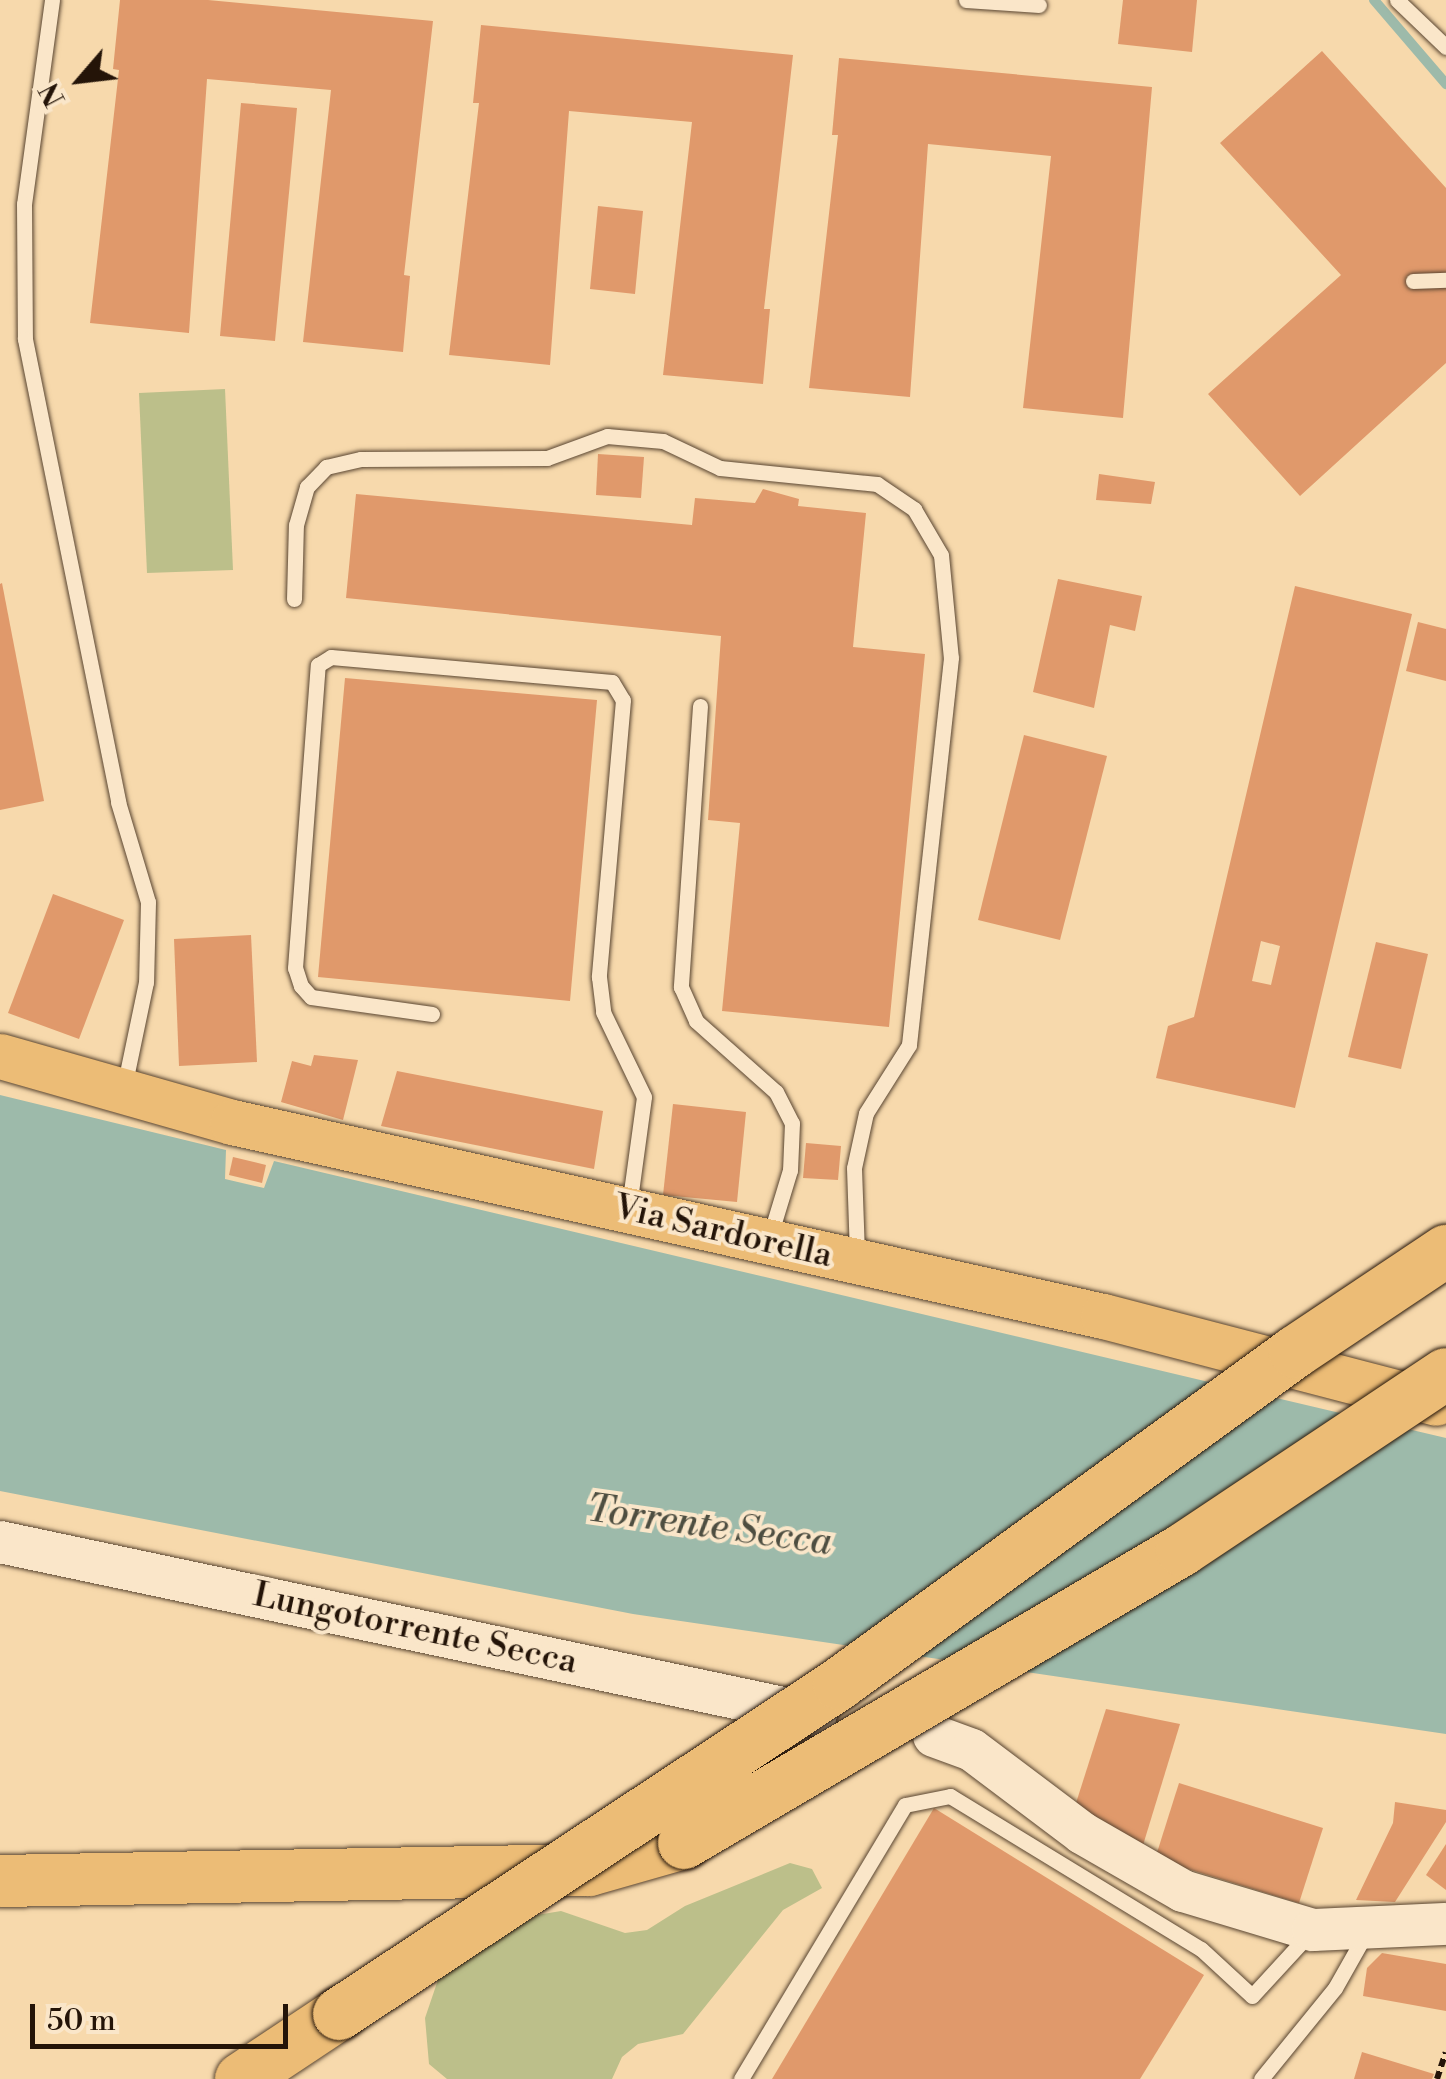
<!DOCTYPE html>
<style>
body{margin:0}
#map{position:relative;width:1446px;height:2079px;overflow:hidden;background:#f7d9ac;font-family:"Libre Bodoni",serif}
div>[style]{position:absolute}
.green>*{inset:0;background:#bcbf8a}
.water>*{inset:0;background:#9dbaaa}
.stream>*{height:10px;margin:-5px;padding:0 5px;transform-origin:5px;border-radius:5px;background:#9dbaaa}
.building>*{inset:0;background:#e0996b}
.path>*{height:6px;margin-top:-3px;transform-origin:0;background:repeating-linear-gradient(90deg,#241408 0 8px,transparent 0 13px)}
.roads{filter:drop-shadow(0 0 2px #594531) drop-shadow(0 0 2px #594531)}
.lane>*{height:15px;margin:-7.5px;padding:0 7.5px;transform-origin:7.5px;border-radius:7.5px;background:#fae6c9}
.secondary>*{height:42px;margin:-21px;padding:0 21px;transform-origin:21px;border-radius:21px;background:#fae6c9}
.primary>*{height:45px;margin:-22.5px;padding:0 22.5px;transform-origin:22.5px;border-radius:22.5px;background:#ecbc76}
.highway>*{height:52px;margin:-26px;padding:0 26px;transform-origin:26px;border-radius:26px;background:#ecbc76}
.bridges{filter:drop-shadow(0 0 2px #241408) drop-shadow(0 0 2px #241408)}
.highway-bridge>*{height:52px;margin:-26px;padding:0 26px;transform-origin:26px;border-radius:26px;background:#ecbc76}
span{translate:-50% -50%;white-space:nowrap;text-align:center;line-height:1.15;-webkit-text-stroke:8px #fae6c9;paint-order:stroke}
.street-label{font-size:35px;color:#241408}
.water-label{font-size:38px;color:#4e4e41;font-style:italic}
.north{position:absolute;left:30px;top:30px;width:100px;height:100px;-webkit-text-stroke:8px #fae6c9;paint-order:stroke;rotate:242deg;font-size:28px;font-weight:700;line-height:40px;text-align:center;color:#241408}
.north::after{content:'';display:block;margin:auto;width:35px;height:45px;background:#241408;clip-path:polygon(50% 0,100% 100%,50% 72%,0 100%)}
.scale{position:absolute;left:30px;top:2004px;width:258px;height:45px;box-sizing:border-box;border:5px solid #241408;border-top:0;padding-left:12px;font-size:30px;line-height:35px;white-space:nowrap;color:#241408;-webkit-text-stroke:8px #fae6c9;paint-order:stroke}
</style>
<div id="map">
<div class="green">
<div style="clip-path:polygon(225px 389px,233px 570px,147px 573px,139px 393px)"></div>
<div style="clip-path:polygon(790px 1863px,812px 1869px,822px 1888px,783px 1910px,683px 2034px,638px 2044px,622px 2057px,612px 2079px,447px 2079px,429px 2064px,425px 2018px,440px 1974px,537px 1915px,561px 1911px,625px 1933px,647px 1930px,685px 1906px)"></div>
</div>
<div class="water">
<div style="clip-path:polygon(0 1095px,226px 1150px,225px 1179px,264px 1188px,274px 1161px,1446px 1438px,1446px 1734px,633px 1614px,0 1491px)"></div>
</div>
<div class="stream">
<div style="left:1374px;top:0;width:111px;rotate:49.4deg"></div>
</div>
<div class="building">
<div style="clip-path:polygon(120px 0,208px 0,433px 21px,404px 275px,410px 276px,403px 352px,303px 342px,331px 90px,207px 79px,189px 333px,90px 323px,119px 70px,113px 69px)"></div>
<div style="clip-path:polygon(1123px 0,1197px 0,1192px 52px,1118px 44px)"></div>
<div style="clip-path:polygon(481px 25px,793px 55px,764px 309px,770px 309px,763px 384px,663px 375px,692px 122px,569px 111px,550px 365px,449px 355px,479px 103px,473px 103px)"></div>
<div style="clip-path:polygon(1322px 51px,1446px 188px,1446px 363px,1300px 496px,1208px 394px,1341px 275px,1220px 143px)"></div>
<div style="clip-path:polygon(839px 58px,1152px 87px,1123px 418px,1023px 408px,1051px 156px,928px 144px,910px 397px,809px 388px,838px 135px,832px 135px)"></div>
<div style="clip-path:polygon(241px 103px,297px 108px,275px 341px,220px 336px)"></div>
<div style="clip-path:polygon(598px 206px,643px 211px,635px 294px,590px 289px)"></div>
<div style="clip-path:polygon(598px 454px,644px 457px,641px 498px,596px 495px)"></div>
<div style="clip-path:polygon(1099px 474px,1155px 482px,1151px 504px,1096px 500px)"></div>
<div style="clip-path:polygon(763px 489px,799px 499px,798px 506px,866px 513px,853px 647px,925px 654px,889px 1027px,722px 1011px,740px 823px,708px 820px,721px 636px,346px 598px,356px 494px,692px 525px,695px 498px,755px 503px)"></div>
<div style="clip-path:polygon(1058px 579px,1142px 596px,1135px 631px,1110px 625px,1094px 708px,1033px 692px)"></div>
<div style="clip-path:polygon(2px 583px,44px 801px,0 810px,0 584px)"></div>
<div style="clip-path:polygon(evenodd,1295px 586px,1412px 614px,1295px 1108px,1156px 1078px,1168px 1026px,1194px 1017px,1295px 586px,1261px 941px,1280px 946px,1271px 985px,1252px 981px,1261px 941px)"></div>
<div style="clip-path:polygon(1418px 622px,1446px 629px,1446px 681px,1406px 671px)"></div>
<div style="clip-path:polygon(345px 678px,597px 700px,570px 1001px,318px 977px)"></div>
<div style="clip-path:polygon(1024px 735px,1107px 756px,1060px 940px,978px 920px)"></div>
<div style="clip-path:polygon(53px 894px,124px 920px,79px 1039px,8px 1013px)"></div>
<div style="clip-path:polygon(251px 935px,257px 1062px,179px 1066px,174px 939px)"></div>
<div style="clip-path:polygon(1376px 942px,1428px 954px,1401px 1069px,1348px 1057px)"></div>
<div style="clip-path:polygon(314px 1055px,358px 1060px,343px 1120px,281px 1102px,292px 1061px,311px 1066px)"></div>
<div style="clip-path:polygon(397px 1071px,603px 1111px,594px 1169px,381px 1126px)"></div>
<div style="clip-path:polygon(673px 1104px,746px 1112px,737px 1202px,663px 1195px)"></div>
<div style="clip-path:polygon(806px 1143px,841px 1146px,838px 1180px,803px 1178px)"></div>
<div style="clip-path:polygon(233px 1157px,266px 1165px,262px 1183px,229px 1175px)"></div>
<div style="clip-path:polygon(1106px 1709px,1180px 1724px,1140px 1855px,1076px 1803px)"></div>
<div style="clip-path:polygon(1179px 1783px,1323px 1828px,1299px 1903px,1155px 1859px)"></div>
<div style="clip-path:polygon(1395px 1802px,1446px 1810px,1446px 1822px,1395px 1902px,1356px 1900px,1393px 1823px)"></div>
<div style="clip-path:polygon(934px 1808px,1204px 1975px,1140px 2079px,772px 2079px)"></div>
<div style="clip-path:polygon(1446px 1844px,1446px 1890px,1426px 1875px)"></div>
<div style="clip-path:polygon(1382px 1953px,1446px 1964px,1446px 2011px,1363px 1996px,1367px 1968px)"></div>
<div style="clip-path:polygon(1362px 2052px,1434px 2074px,1432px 2079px,1354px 2079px)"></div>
</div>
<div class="path">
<div style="left:1437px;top:2079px;width:28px;rotate:-72deg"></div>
</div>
<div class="roads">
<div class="lane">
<div style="left:52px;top:0;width:206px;rotate:97.8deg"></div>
<div style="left:24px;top:204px;width:135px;rotate:89.6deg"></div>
<div style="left:25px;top:339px;width:472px;rotate:78.6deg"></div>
<div style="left:118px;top:802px;width:104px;rotate:73.3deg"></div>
<div style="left:148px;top:902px;width:80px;rotate:91.4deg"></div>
<div style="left:146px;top:982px;width:107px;rotate:101.8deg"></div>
<div style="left:966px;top:0;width:73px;rotate:3.9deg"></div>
<div style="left:1397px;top:0;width:68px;rotate:43.8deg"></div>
<div style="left:1413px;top:281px;width:33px;rotate:-2deg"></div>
<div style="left:294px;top:599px;width:74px;rotate:-88.5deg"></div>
<div style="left:296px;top:525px;width:40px;rotate:-74deg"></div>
<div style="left:307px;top:487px;width:28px;rotate:-46deg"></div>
<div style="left:326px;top:467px;width:36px;rotate:-13deg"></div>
<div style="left:361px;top:459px;width:186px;rotate:-0.3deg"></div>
<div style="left:547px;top:458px;width:64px;rotate:-20.1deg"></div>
<div style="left:607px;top:436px;width:56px;rotate:5.1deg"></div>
<div style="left:663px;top:441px;width:63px;rotate:25.3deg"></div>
<div style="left:720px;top:468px;width:158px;rotate:5.8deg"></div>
<div style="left:877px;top:484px;width:45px;rotate:34deg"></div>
<div style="left:914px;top:509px;width:53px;rotate:59.6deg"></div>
<div style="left:941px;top:555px;width:103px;rotate:84.5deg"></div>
<div style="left:951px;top:658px;width:389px;rotate:96.2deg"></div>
<div style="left:909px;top:1045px;width:80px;rotate:122.3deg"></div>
<div style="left:866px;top:1113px;width:56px;rotate:102.3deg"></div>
<div style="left:854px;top:1168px;width:88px;rotate:88deg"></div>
<div style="left:700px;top:706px;width:282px;rotate:93.9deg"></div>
<div style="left:681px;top:987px;width:37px;rotate:66deg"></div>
<div style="left:696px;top:1021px;width:107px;rotate:41.6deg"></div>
<div style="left:776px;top:1092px;width:35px;rotate:63deg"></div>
<div style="left:792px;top:1123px;width:47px;rotate:92.4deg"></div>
<div style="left:790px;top:1170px;width:69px;rotate:106.9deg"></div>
<div style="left:432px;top:1014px;width:122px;rotate:-172deg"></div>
<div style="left:311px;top:997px;width:15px;rotate:-132deg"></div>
<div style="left:301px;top:986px;width:19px;rotate:-108deg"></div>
<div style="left:295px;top:968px;width:304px;rotate:-85.7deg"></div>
<div style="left:318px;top:665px;width:15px;rotate:-32deg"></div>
<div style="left:331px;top:657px;width:282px;rotate:5.1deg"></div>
<div style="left:612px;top:682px;width:21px;rotate:59deg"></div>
<div style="left:623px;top:700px;width:278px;rotate:95deg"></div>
<div style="left:599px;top:977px;width:35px;rotate:83deg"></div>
<div style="left:603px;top:1012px;width:94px;rotate:64.2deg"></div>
<div style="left:644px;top:1097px;width:111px;rotate:97.8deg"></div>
<div style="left:741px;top:2079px;width:319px;rotate:-59.1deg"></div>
<div style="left:905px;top:1805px;width:46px;rotate:-11.3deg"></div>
<div style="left:950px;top:1796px;width:294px;rotate:31.4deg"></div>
<div style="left:1201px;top:1949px;width:69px;rotate:42.7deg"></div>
<div style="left:1252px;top:1996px;width:83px;rotate:-47.4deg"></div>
<div style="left:1261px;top:2079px;width:117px;rotate:-50.9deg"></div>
<div style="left:1335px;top:1988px;width:61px;rotate:-60.5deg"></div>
</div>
<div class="secondary">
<div style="left:0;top:1542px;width:834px;rotate:11.97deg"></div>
<div style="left:934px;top:1736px;width:40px;rotate:20.2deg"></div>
<div style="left:972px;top:1750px;width:138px;rotate:37deg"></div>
<div style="left:1082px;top:1833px;width:116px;rotate:29.9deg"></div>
<div style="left:1183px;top:1891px;width:136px;rotate:16.7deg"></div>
<div style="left:1313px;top:1930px;width:133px;rotate:-2.6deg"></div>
</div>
<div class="primary">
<div style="left:0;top:1056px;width:241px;rotate:15.9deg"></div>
<div style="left:232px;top:1122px;width:892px;rotate:12.56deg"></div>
<div style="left:1103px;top:1316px;width:344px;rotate:14.6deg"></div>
</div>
<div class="highway">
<div style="left:0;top:1881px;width:589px;rotate:-1.07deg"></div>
<div style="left:589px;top:1870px;width:99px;rotate:-15.9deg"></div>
<div style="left:241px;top:2079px;width:118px;rotate:-33.6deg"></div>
</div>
</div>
<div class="bridges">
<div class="highway-bridge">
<div style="left:684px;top:1843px;width:578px;rotate:-30.47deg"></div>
<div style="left:1182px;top:1550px;width:317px;rotate:-33.7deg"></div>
<div style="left:339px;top:2014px;width:599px;rotate:-33.42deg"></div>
<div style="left:839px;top:1684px;width:564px;rotate:-36.06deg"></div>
<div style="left:1295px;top:1352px;width:182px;rotate:-33.8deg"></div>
</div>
</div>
<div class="street-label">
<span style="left:723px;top:1232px;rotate:13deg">Via Sardorella</span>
<span style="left:415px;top:1629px;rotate:12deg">Lungotorrente Secca</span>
</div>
<div class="water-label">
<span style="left:709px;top:1526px;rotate:8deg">Torrente Secca</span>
</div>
<div class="north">N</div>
<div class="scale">50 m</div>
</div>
